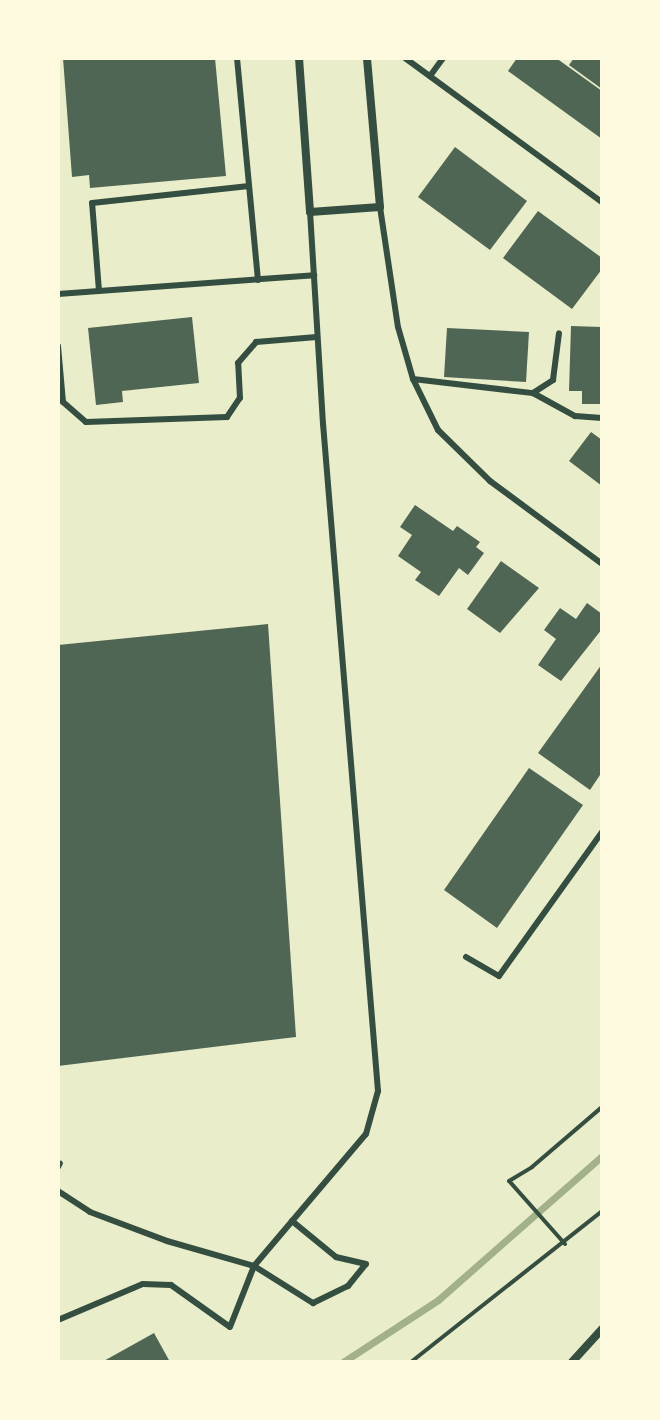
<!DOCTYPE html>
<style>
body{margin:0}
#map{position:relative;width:660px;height:1420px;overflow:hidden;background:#e9edc9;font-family:"Archivo Narrow",sans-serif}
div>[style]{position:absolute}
.stream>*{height:7px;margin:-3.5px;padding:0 3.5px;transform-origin:3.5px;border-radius:3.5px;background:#a3b18a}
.building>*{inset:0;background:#4f6655}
.path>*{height:4px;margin:-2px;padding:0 2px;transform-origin:2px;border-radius:2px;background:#344e41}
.service>*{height:6px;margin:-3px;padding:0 3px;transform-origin:3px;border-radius:3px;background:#344e41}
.minor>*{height:8px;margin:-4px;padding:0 4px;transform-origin:4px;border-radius:4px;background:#344e41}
span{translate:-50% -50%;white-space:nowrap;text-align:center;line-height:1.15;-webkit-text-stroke:6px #fefae0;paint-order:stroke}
.frame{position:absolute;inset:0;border:60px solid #fefae0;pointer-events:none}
</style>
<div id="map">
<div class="stream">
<div style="left:343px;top:1362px;width:113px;rotate:-33.1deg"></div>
<div style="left:438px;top:1300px;width:218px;rotate:-41.3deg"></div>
</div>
<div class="building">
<div style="clip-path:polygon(63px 58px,215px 58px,226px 176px,90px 188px,89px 175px,72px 177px)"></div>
<div style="clip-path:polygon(517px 58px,556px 58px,602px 91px,602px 139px,508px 71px)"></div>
<div style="clip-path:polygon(574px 58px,602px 58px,602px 89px,569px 65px)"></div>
<div style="clip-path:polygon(455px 147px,527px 201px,490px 250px,418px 197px)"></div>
<div style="clip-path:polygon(538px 211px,602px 258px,602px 269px,572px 309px,503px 258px)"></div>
<div style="clip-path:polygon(192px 317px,199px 383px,122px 391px,123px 402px,96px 405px,88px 328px)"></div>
<div style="clip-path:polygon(571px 326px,602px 327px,602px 404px,582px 404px,582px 391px,569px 391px)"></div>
<div style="clip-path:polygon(447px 328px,529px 332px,526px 382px,444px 377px)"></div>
<div style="clip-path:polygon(591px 432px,602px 440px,602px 486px,569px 461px)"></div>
<div style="clip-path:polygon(415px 505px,453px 531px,457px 526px,480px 542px,476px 547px,484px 553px,468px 575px,459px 568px,439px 596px,415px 580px,421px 572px,398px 556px,412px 535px,400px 527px)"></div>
<div style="clip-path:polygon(501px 561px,539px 588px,500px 633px,467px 609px)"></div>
<div style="clip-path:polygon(587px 603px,602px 614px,602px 629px,561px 681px,538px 665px,556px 639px,544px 630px,560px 608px,576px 619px)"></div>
<div style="clip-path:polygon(268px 624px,296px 1037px,58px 1066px,58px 645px)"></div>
<div style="clip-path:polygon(602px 664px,602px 772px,590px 790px,538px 753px)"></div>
<div style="clip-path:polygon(529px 768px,583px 805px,497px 928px,444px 890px)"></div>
<div style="clip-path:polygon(154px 1333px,170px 1362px,102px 1362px)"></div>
</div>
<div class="path">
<div style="left:565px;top:1244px;width:84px;rotate:-131.6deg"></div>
<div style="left:509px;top:1181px;width:27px;rotate:-31deg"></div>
<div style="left:532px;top:1167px;width:92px;rotate:-40.6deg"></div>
<div style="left:411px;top:1362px;width:243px;rotate:-38.3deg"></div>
</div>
<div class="service">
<div style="left:237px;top:58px;width:223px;rotate:84.6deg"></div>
<div style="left:405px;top:58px;width:244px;rotate:36.2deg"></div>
<div style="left:430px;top:76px;width:22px;rotate:-54deg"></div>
<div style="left:380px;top:207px;width:121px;rotate:81.5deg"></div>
<div style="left:398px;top:327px;width:54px;rotate:73.9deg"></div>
<div style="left:413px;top:379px;width:57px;rotate:63.9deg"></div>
<div style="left:438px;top:430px;width:73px;rotate:44.4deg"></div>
<div style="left:490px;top:481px;width:139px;rotate:36.5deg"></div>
<div style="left:99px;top:291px;width:88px;rotate:-94.5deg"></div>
<div style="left:92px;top:203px;width:158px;rotate:-6.2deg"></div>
<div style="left:58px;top:294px;width:257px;rotate:-4.2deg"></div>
<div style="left:58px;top:346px;width:56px;rotate:84.9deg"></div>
<div style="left:63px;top:402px;width:30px;rotate:41deg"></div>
<div style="left:86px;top:422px;width:141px;rotate:-2deg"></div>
<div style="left:227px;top:417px;width:23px;rotate:-56deg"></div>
<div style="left:240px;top:398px;width:35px;rotate:-93deg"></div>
<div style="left:238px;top:363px;width:28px;rotate:-49deg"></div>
<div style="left:256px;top:342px;width:61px;rotate:-4.7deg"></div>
<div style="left:413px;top:379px;width:121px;rotate:6.7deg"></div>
<div style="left:533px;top:393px;width:24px;rotate:-33deg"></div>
<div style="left:553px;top:380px;width:47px;rotate:-82.7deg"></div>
<div style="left:533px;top:393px;width:48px;rotate:28.7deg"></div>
<div style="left:575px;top:416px;width:27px;rotate:4deg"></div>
<div style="left:466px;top:957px;width:38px;rotate:30deg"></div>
<div style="left:499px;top:976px;width:177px;rotate:-54.4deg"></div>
<div style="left:58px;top:1167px;width:4px;rotate:-63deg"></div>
<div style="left:58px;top:1191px;width:38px;rotate:33deg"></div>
<div style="left:90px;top:1212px;width:82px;rotate:20.6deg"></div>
<div style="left:167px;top:1241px;width:91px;rotate:16deg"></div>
<div style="left:254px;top:1266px;width:173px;rotate:-49.7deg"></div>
<div style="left:366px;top:1134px;width:45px;rotate:-74.4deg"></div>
<div style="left:378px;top:1091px;width:669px;rotate:-94.71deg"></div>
<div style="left:323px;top:424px;width:212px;rotate:-93.5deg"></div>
<div style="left:58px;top:1320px;width:92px;rotate:-23deg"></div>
<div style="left:143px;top:1284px;width:28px;rotate:2deg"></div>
<div style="left:171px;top:1285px;width:72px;rotate:35.4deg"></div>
<div style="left:230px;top:1327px;width:66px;rotate:-68.5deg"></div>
<div style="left:254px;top:1266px;width:70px;rotate:32.1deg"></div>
<div style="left:313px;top:1303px;width:39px;rotate:-26deg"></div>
<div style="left:348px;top:1286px;width:28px;rotate:-51deg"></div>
<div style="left:366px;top:1264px;width:31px;rotate:-167deg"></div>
<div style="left:336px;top:1257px;width:57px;rotate:-140.7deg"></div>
</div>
<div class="minor">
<div style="left:299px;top:58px;width:154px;rotate:85.9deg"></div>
<div style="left:310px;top:212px;width:70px;rotate:-4.1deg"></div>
<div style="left:380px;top:207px;width:150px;rotate:-95deg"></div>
<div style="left:572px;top:1362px;width:45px;rotate:-47.7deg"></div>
</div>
<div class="frame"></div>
</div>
